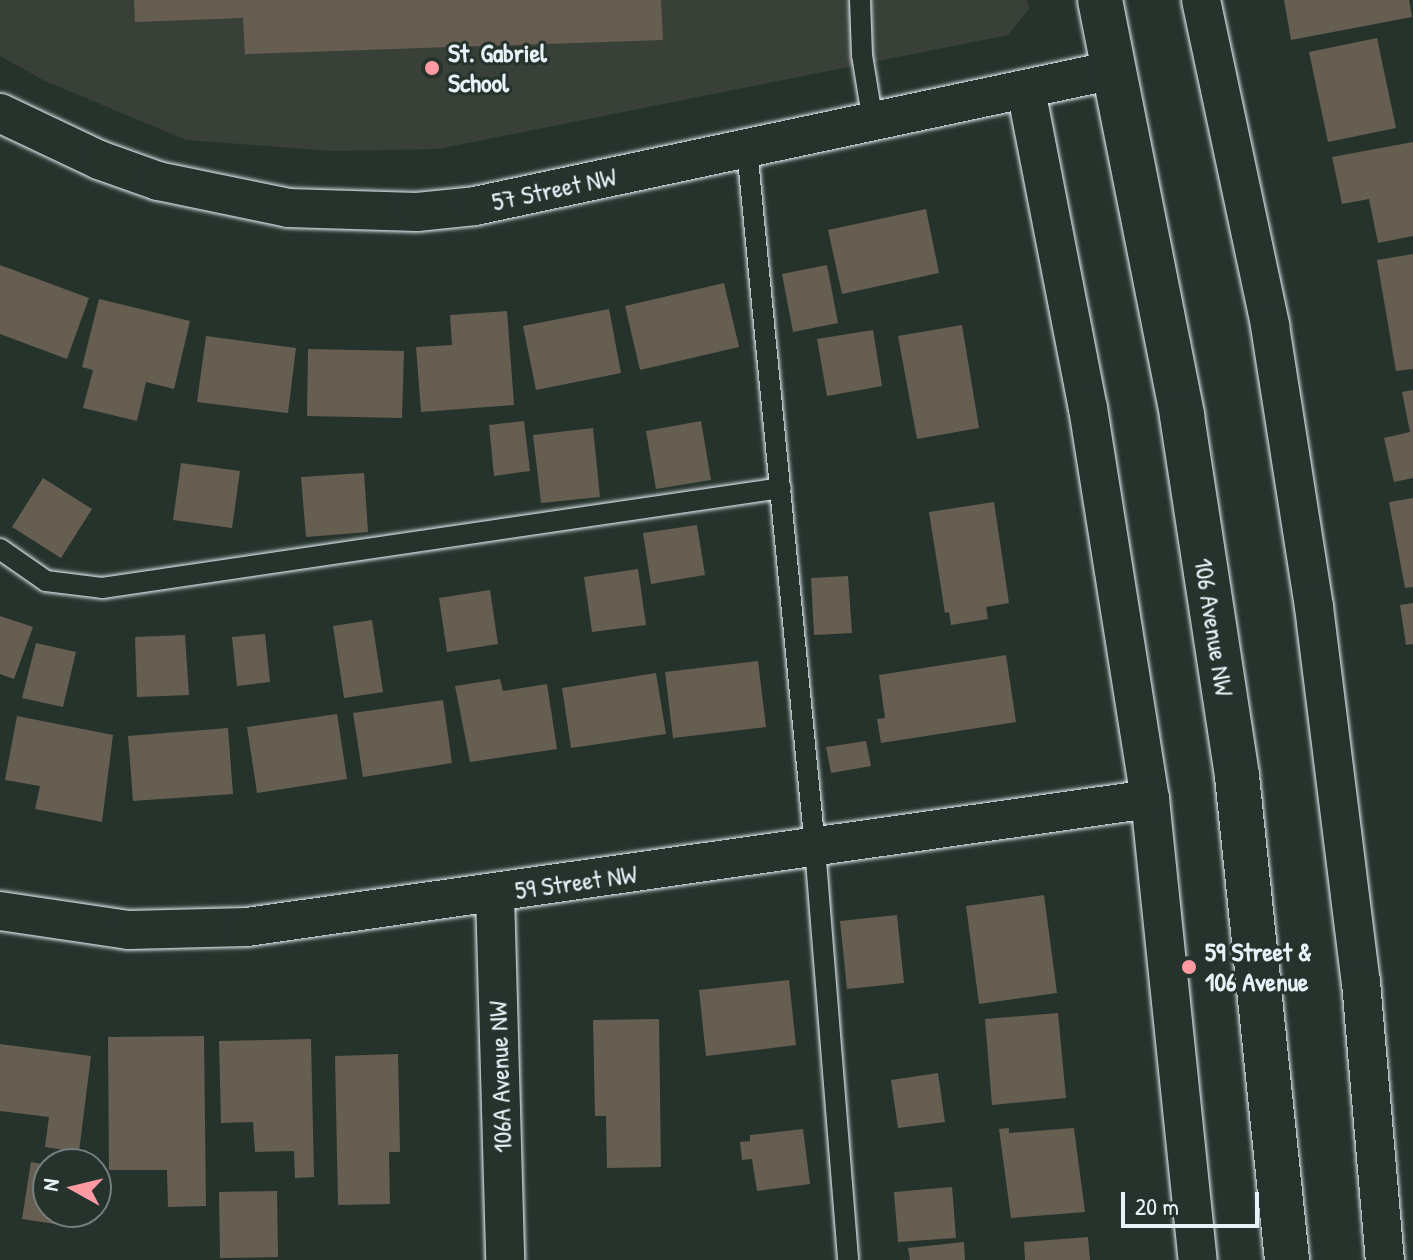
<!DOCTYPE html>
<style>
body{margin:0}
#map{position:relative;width:1413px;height:1260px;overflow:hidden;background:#26332d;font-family:"Patrick Hand",sans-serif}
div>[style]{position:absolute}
.built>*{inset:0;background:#394038}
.building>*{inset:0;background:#665e50}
.roads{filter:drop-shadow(0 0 2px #e8f1f8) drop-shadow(0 0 2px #e8f1f8)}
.lane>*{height:20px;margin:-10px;padding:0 10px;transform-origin:10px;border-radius:10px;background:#26332d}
.street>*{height:38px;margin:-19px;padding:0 19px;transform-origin:19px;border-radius:19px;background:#26332d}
.secondary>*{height:44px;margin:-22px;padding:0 22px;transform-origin:22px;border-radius:22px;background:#26332d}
.dots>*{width:22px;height:22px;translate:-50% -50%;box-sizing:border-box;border:4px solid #26332d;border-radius:50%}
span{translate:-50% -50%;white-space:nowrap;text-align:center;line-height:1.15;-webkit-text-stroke:6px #26332d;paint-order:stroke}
.poi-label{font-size:26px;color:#e8f1f8;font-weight:700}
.left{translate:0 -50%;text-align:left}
.street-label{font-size:26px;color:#e8f1f8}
.north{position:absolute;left:32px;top:1148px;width:80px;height:80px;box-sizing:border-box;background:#26332d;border:2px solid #747f7e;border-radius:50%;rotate:278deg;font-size:22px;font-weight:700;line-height:32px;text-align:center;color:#e8f1f8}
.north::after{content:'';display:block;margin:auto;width:28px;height:36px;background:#ff9aa2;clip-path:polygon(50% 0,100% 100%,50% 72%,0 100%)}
.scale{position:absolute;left:1121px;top:1192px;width:138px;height:36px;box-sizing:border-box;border:4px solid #e8f1f8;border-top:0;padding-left:10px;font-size:24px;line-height:28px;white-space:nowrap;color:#e8f1f8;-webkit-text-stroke:6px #26332d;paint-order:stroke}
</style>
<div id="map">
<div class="built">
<div style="clip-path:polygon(0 0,1027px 0,1029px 9px,1008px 35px,438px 149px,333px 151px,186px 140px,43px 80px,0 56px)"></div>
</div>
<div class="building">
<div style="clip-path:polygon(134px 0,661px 0,663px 40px,245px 54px,243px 18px,135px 22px)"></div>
<div style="clip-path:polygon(1284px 0,1409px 0,1412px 17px,1291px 40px)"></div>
<div style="clip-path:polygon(1377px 38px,1396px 128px,1328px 142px,1309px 52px)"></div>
<div style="clip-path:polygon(1413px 142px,1413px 236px,1378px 243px,1369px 199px,1342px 204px,1332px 157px)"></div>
<div style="clip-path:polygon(926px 209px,939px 273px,842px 294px,828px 230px)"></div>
<div style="clip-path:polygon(1413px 254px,1413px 369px,1396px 371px,1377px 260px)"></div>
<div style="clip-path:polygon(0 265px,89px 298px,67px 359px,0 334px)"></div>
<div style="clip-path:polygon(827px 265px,838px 323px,793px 332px,782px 274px)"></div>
<div style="clip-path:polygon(724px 283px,739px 347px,640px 370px,625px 306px)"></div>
<div style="clip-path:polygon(99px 299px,190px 321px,174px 389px,146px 382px,137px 421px,83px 408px,93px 370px,82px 367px)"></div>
<div style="clip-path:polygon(609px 309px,621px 373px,536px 390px,523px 326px)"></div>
<div style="clip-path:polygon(507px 311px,514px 405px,421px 412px,416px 347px,452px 345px,450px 315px)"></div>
<div style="clip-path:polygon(962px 325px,979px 428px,917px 439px,898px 336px)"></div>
<div style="clip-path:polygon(873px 330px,882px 386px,827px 396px,817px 339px)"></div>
<div style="clip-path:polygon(206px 336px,296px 348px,288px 413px,197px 402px)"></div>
<div style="clip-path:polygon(308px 349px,404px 351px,402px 418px,307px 416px)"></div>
<div style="clip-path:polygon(1413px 390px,1413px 478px,1394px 482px,1384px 438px,1410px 432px,1402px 392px)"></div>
<div style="clip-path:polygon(524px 421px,530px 471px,494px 476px,489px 425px)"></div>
<div style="clip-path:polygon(701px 421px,711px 480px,656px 489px,646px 431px)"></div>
<div style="clip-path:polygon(593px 428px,600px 497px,541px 503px,533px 435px)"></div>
<div style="clip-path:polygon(181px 463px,240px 471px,232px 528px,173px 520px)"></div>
<div style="clip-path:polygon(364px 473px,368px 532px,306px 537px,301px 477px)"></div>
<div style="clip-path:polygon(43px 478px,92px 509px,61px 558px,12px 527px)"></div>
<div style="clip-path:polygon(1413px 498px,1413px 587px,1405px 588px,1389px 502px)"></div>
<div style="clip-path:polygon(994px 502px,1009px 603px,986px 607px,988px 619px,951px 625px,949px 612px,945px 613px,929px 512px)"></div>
<div style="clip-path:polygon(697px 525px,705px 575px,651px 584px,643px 533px)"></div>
<div style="clip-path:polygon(638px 569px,646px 625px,592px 632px,584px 577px)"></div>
<div style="clip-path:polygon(848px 576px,852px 633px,814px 635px,811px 578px)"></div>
<div style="clip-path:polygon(490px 590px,498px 644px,447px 652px,439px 598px)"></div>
<div style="clip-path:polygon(1413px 603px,1413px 644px,1406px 645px,1400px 605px)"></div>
<div style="clip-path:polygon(0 616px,33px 627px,14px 679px,0 674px)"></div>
<div style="clip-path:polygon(372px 620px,383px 692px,344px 698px,333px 626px)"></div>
<div style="clip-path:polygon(265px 634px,270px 682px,237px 686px,232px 637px)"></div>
<div style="clip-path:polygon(185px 635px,189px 695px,137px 697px,135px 637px)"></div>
<div style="clip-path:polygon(36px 643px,76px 652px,63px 707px,22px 698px)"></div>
<div style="clip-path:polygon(1006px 655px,1016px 722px,881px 743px,877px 719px,885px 718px,879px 675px)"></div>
<div style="clip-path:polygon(758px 661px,766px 727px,673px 738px,665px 672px)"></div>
<div style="clip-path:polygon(656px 673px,666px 734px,571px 748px,562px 688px)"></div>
<div style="clip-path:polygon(500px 679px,503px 691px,547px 684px,557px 749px,470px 762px,455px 686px)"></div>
<div style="clip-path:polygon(443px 700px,452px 763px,363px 777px,353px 713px)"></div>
<div style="clip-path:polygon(337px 714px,347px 779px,257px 793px,247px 727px)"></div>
<div style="clip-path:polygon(17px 716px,113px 735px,102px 822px,35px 809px,40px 786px,5px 780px)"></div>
<div style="clip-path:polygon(228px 728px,233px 794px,133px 801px,128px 736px)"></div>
<div style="clip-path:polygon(866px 741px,871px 766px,831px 773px,826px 747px)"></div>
<div style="clip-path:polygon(1044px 895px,1057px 993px,979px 1004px,966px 906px)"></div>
<div style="clip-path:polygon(897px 915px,904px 983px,847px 989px,840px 921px)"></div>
<div style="clip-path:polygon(789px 980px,796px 1045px,706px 1056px,699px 990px)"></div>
<div style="clip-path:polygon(1058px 1013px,1066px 1098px,992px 1105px,985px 1019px)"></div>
<div style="clip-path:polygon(659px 1019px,661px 1167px,607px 1168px,606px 1116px,595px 1116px,593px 1020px)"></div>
<div style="clip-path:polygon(204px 1036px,206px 1206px,168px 1207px,167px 1170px,109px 1170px,108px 1037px)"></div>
<div style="clip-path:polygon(311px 1039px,314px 1177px,295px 1178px,294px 1151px,255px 1152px,253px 1122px,221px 1123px,219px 1041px)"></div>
<div style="clip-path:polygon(0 1044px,91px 1056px,79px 1152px,45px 1147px,49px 1117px,0 1111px)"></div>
<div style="clip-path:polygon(398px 1054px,400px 1152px,389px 1152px,390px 1204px,338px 1205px,335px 1056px)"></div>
<div style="clip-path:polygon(938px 1073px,945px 1122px,898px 1128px,891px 1080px)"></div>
<div style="clip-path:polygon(1009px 1128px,1009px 1133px,1074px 1128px,1085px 1212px,1011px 1218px,999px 1129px)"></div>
<div style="clip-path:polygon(803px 1129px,810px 1184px,757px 1191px,752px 1159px,742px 1160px,740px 1142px,750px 1141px,750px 1135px)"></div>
<div style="clip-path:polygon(31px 1162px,48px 1165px,48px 1212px,77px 1212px,75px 1227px,22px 1219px)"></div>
<div style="clip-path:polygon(952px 1187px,956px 1238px,898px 1242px,894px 1192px)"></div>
<div style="clip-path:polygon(277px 1191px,278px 1257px,220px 1258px,219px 1192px)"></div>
<div style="clip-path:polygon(1088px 1237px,1090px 1260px,1025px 1260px,1024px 1242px)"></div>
<div style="clip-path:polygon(964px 1242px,965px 1260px,910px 1260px,908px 1248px)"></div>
</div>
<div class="roads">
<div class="lane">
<div style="left:860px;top:0;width:55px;rotate:87.9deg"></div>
<div style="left:862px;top:55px;width:68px;rotate:80.7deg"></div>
<div style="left:747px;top:149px;width:702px;rotate:84.44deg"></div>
<div style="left:815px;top:848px;width:413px;rotate:85.4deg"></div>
<div style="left:0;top:549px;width:56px;rotate:34.8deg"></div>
<div style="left:46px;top:581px;width:56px;rotate:7.1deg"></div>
<div style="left:102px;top:588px;width:686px;rotate:-8.38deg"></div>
</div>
<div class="street">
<div style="left:1201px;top:0;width:333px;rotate:78deg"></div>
<div style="left:1270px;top:326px;width:284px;rotate:81.1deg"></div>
<div style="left:1314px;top:607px;width:378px;rotate:82.9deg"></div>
<div style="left:1361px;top:982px;width:279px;rotate:85.1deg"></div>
<div style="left:1026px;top:90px;width:324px;rotate:79deg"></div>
<div style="left:1088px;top:408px;width:396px;rotate:81deg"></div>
<div style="left:1150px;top:799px;width:463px;rotate:84.1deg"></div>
<div style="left:0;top:113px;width:110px;rotate:25.4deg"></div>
<div style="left:99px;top:160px;width:63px;rotate:19.6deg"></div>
<div style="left:158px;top:181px;width:133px;rotate:11.7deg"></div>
<div style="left:288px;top:208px;width:129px;rotate:1.8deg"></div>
<div style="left:417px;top:212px;width:58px;rotate:-5.9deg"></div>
<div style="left:475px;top:206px;width:653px;rotate:-12.02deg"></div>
<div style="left:495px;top:894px;width:366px;rotate:88.4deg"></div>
<div style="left:0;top:911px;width:130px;rotate:8.4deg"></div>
<div style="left:129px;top:930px;width:118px;rotate:-1.5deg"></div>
<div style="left:247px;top:927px;width:912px;rotate:-8.07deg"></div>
</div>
<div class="secondary">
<div style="left:1100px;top:0;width:424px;rotate:78.8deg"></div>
<div style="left:1182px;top:416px;width:364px;rotate:81.3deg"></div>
<div style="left:1237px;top:776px;width:487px;rotate:84.1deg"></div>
</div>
</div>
<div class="dots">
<div style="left:432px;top:68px;background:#ff9aa2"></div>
<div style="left:1189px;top:967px;background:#ff9aa2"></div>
</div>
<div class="poi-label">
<span class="left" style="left:448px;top:68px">St. Gabriel<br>School</span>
<span class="left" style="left:1205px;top:967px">59 Street &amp;<br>106 Avenue</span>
</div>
<div class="street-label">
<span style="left:554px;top:189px;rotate:-12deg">57 Street NW</span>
<span style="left:1214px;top:627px;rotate:81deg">106 Avenue NW</span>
<span style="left:576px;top:882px;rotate:-8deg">59 Street NW</span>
<span style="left:500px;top:1077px;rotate:-92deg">106A Avenue NW</span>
</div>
<div class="north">N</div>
<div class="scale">20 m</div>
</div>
